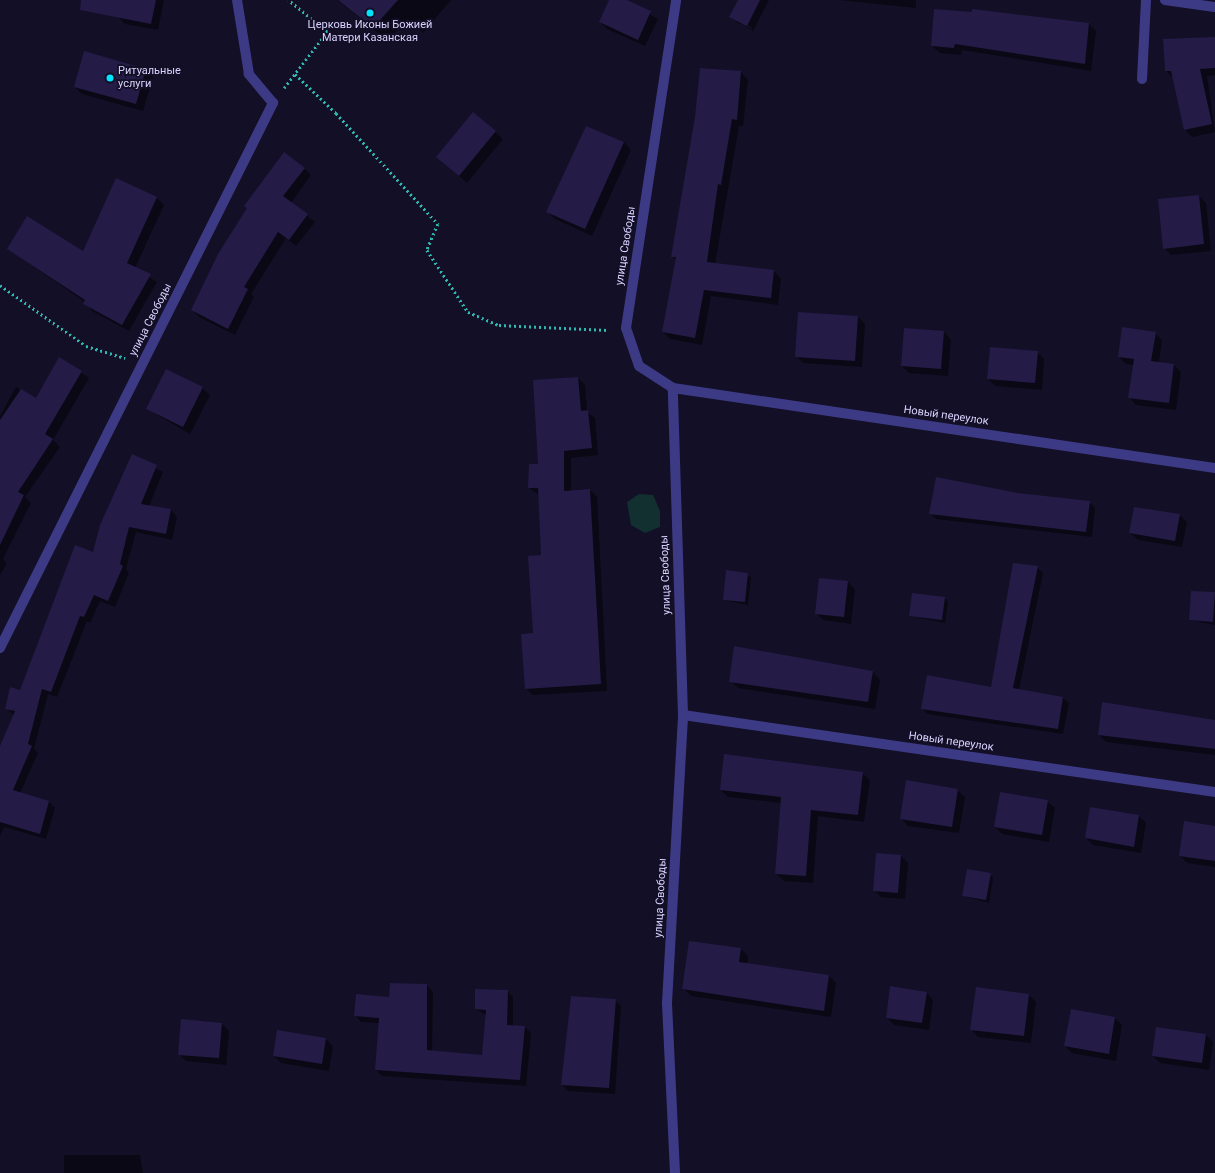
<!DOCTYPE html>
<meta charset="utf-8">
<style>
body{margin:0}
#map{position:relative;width:1215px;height:1173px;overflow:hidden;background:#130f26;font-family:Roboto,sans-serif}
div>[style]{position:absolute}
.green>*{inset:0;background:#12302f}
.shadow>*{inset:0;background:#0007}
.building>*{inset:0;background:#241b47}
.path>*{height:2.5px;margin-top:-1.25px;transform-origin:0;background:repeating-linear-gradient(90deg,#2fb8b0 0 2px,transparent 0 5px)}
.minor>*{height:10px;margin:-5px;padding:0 5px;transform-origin:5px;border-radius:5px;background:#3d3a85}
.dots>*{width:11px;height:11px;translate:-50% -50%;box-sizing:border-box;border:2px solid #130f26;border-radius:50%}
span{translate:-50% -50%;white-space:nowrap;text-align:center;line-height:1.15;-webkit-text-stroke:3.5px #130f26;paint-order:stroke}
.poi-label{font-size:11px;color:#d9d4ff}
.left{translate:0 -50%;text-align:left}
.street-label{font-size:11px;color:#d9d4ff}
</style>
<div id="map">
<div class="green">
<div style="clip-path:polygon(639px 494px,653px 495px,660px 511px,660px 527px,645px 533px,631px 525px,627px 502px)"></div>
</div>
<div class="shadow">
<div style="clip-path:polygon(122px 0,164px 0,158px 30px,125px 24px,118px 17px)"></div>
<div style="clip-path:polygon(337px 0,451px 0,423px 33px,407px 19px,388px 41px)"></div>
<div style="clip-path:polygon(610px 0,624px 0,658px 19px,645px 46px,607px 29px,600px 22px)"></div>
<div style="clip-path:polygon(evenodd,739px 0,769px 0,753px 31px,730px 17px,739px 0,736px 20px,752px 27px,752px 29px,736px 22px,736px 20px)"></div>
<div style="clip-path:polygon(839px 0,916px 0,916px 8px)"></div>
<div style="clip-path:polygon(1089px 24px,1096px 31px,1091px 71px,962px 50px,961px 55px,940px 53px,932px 46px)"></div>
<div style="clip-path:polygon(1215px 38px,1215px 75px,1207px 76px,1215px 132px,1192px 137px,1185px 130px,1173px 78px,1166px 71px)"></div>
<div style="clip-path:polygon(146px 70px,153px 77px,143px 111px,82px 94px,75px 87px)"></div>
<div style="clip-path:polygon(741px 72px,748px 80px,743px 126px,739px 126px,715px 264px,774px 271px,781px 279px,778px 305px,711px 296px,702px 345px,670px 339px,663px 332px,677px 261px,672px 256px)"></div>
<div style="clip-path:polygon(474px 114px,503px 139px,467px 183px,438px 157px)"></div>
<div style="clip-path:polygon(586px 127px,624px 142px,631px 150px,592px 236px,555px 219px,548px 212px)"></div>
<div style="clip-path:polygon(304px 168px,311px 175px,291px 203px,315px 222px,296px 246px,286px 238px,251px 294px,254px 297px,235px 335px,199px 317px,192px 310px)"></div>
<div style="clip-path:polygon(117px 179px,157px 198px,164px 205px,135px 268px,157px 282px,129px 331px,92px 311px,85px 302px,8px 249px,84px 252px)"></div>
<div style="clip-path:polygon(1199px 196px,1206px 203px,1211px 251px,1171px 255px,1164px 248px)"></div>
<div style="clip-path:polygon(858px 317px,865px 324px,862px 367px,803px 363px,796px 356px)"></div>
<div style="clip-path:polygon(944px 332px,951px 340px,948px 376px,909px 373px,902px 366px)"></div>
<div style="clip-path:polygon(1155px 333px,1162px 340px,1159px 363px,1174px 365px,1181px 372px,1176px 410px,1136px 405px,1129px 397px,1134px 365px,1126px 364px,1119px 357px)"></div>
<div style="clip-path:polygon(1037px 352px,1044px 359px,1042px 390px,995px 386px,988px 379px)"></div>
<div style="clip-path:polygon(60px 359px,89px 378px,53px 440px,60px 447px,25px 497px,31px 503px,3px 559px,7px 563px,0 575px,0 416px,16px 387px,37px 399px)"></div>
<div style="clip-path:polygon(578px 378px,585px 385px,587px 412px,595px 418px,598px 455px,571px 458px,571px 491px,590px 490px,597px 497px,607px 691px,532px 695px,526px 688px,542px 556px,539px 495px,529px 488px)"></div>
<div style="clip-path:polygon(202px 388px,210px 395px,190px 434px,147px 409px)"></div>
<div style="clip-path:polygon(132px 456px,163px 472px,149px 506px,171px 510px,177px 517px,172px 540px,136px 532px,126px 569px,129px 573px,115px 607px,100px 601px,90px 623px,87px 621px,57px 697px,48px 694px,34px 749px,38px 753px,20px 793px,49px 802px,55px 808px,46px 839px,4px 827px,0 836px,0 748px,14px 715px,6px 708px,21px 691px,93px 554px)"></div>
<div style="clip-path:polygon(1018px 494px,1089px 502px,1095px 508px,1092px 537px,936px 519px,930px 513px)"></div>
<div style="clip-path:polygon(1180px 515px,1187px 522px,1182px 547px,1138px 540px,1130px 533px)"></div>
<div style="clip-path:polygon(1037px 567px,1043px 573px,1019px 690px,1063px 698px,1069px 703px,1063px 734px,927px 714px,922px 708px,992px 688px)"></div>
<div style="clip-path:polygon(727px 571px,751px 577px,748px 605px,724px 600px)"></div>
<div style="clip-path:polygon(848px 582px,855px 590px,851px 624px,823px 620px,816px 613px)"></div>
<div style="clip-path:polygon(1192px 592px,1215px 593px,1215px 625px,1190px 620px)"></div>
<div style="clip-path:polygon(945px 598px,948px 602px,945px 623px,911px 616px)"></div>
<div style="clip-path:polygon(873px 672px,880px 680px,875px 709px,738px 688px,731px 681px)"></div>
<div style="clip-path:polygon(1102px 703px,1215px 721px,1215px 755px,1106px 742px,1099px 735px)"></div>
<div style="clip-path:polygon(862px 773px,870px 780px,864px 822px,818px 816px,813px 883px,784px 881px,776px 874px,781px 803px,728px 797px,721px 790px)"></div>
<div style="clip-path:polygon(957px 790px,965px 797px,959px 833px,908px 826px,901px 818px)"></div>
<div style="clip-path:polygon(1047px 801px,1055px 808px,1049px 842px,1002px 834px,995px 827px)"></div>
<div style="clip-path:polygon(1139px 816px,1146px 823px,1141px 853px,1093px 845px,1086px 838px)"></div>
<div style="clip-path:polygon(1215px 827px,1215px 867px,1187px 863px,1180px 855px)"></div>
<div style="clip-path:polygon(901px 856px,908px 863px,905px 899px,881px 897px,874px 890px)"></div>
<div style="clip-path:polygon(990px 874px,993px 878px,989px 903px,963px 896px)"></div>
<div style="clip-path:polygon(740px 948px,748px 956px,747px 964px,829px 976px,836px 983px,831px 1017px,691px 996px,684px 989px)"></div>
<div style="clip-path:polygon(427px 985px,433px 992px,432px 1052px,483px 1056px,486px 1015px,476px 1009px,507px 991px,513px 997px,513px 1026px,525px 1027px,531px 1033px,526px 1086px,382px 1076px,376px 1070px,380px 1023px,361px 1022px,355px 1015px)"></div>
<div style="clip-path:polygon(926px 992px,933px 1000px,929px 1030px,894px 1025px,887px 1018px)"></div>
<div style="clip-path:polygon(1029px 995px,1036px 1002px,1031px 1043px,978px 1037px,971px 1029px)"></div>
<div style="clip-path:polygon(615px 1000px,621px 1006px,615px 1094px,568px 1091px,562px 1085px)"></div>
<div style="clip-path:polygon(1115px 1018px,1122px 1025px,1116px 1061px,1072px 1053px,1065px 1046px)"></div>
<div style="clip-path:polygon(182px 1020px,222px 1024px,229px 1031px,226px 1065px,186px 1061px,179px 1054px)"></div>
<div style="clip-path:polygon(1157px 1029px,1206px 1035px,1213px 1042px,1209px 1070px,1160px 1063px,1153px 1056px)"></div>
<div style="clip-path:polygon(326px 1039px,333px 1046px,329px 1071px,281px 1063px,274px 1056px)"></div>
<div style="clip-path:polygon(64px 1155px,140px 1155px,143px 1173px,64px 1173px)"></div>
</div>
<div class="building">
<div style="clip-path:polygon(81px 0,156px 0,151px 24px,80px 10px)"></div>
<div style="clip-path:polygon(338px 0,398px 0,373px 28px)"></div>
<div style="clip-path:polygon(609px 0,627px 0,651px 11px,638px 40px,599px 22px)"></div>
<div style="clip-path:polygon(738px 0,760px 0,747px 26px,729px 17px)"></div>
<div style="clip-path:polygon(934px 9px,972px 12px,972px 9px,1089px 23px,1085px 64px,955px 44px,954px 48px,931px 46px)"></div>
<div style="clip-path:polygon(1215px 37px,1215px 68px,1200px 69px,1212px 124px,1184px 130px,1171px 71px,1165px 71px,1163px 39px)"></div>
<div style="clip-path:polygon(84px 51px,146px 69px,136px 104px,74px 87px)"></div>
<div style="clip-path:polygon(700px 68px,741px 71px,737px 120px,732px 119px,721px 185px,718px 184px,707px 262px,774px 270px,771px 298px,704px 290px,695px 338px,662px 332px,676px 257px,671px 257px,695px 117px)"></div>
<div style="clip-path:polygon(473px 112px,496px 131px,459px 176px,436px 157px)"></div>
<div style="clip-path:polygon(586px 126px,624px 142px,585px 229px,546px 212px)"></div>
<div style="clip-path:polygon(284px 152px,305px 168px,283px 196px,308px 214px,289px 240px,278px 232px,244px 287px,248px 289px,228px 329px,191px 310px,218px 254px,247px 208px,244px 206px)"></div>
<div style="clip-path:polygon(116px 178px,157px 197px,127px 263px,151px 274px,122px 325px,83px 304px,85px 300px,7px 249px,27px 216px,83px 251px)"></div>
<div style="clip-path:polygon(1199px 195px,1204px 244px,1163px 249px,1158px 199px)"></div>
<div style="clip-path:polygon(798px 312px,858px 316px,855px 361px,795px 357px)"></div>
<div style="clip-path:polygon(1122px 327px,1156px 332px,1151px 361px,1174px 364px,1169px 403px,1128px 398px,1134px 359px,1118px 357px)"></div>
<div style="clip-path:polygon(904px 328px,944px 331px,941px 369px,901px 366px)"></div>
<div style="clip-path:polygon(990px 347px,1038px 351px,1035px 383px,987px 379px)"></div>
<div style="clip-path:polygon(59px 357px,82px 371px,45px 434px,53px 439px,18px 492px,24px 495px,0 545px,0 420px,21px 389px,36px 398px)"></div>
<div style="clip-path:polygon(166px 369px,203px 387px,183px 427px,146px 409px)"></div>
<div style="clip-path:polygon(578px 377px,581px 411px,588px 410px,592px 448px,564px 451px,564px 491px,590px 489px,601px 684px,525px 689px,521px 634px,533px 633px,528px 556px,541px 555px,538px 488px,528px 488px,529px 464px,538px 464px,533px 380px)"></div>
<div style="clip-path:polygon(132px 454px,157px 465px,141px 504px,171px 509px,166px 534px,129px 527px,120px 564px,123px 566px,108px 601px,94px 595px,84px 617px,80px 616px,51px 692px,42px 689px,28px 744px,32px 746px,13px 790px,49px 801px,40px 834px,0 822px,0 746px,15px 711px,5px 709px,10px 687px,20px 690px,75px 545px,93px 552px,100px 525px)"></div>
<div style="clip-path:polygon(936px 477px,1018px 493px,1090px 501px,1086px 532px,929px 514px)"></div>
<div style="clip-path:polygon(1134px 507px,1180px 514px,1175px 541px,1129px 533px)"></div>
<div style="clip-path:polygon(1013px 563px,1038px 566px,1013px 688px,1063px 697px,1058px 729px,921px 709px,927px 675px,991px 687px)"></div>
<div style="clip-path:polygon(726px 570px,748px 573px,745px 602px,723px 600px)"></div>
<div style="clip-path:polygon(819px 578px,848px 581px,844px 617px,815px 614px)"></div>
<div style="clip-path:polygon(1191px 591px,1215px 592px,1213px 622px,1189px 620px)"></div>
<div style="clip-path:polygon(912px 593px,945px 597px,942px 620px,909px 616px)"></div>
<div style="clip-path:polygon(734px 646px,873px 671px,868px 702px,729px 682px)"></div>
<div style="clip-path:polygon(1102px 702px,1215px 720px,1215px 749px,1098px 735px)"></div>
<div style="clip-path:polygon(724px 754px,863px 772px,858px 815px,811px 810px,806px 876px,775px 874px,781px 797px,720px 790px)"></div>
<div style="clip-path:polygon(906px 780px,958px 789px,952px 827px,900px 819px)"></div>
<div style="clip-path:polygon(1000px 792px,1048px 800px,1042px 835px,994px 827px)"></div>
<div style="clip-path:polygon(1090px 807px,1139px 815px,1134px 847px,1085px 838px)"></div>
<div style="clip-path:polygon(1184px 821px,1215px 826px,1215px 861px,1179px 856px)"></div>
<div style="clip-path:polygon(876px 853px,901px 855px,898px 893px,873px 891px)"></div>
<div style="clip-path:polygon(967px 869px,991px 873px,986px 900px,962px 896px)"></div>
<div style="clip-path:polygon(689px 941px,741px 948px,739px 962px,829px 975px,824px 1011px,682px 989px)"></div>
<div style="clip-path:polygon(390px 983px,427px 984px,427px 1050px,482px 1055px,486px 1010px,475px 1009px,475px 989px,508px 990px,507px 1025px,525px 1026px,520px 1080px,375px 1070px,379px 1018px,354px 1016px,356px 994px,389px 997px)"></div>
<div style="clip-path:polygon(890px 986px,927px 992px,922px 1023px,886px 1018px)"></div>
<div style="clip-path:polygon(976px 987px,1029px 994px,1024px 1036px,970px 1030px)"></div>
<div style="clip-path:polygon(571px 996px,616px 999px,609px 1088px,561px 1085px)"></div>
<div style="clip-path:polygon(1071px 1009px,1115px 1017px,1109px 1054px,1064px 1046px)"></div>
<div style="clip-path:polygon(181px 1019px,222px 1023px,219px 1058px,178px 1055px)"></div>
<div style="clip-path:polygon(1156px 1027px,1206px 1034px,1202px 1063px,1152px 1056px)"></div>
<div style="clip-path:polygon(277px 1030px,326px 1038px,322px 1064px,273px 1056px)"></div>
</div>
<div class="path">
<div style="left:295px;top:74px;width:57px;rotate:43.6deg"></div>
<div style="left:336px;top:113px;width:151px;rotate:47.4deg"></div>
<div style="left:438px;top:224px;width:28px;rotate:113deg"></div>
<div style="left:427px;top:250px;width:74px;rotate:56.5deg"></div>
<div style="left:468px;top:312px;width:34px;rotate:23deg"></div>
<div style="left:499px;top:325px;width:109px;rotate:2.6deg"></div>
<div style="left:284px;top:88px;width:71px;rotate:-52.5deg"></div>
<div style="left:327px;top:32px;width:50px;rotate:-140.6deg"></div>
<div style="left:0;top:285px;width:105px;rotate:35.3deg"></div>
<div style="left:86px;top:346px;width:41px;rotate:17.1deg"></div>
</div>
<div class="minor">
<div style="left:1165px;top:0;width:50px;rotate:8deg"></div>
<div style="left:1142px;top:79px;width:79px;rotate:-87.1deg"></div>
<div style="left:673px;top:388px;width:548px;rotate:8.4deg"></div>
<div style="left:0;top:648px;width:610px;rotate:-63.39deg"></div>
<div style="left:273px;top:103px;width:38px;rotate:-130deg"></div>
<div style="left:249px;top:74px;width:75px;rotate:-99.2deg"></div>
<div style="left:683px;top:715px;width:538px;rotate:8.24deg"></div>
<div style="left:675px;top:1173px;width:170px;rotate:-92.7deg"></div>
<div style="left:667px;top:1003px;width:288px;rotate:-86.8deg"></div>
<div style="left:683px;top:715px;width:327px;rotate:-91.8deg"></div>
<div style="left:673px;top:388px;width:40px;rotate:-147.1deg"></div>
<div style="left:639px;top:366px;width:40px;rotate:-108.9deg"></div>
<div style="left:626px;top:328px;width:332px;rotate:-81.3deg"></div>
</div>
<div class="dots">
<div style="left:370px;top:13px;background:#00e5ff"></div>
<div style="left:110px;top:78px;background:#00e5ff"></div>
</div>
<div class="poi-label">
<span style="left:370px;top:32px">Церковь Иконы Божией<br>Матери Казанская</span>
<span class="left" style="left:118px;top:78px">Ритуальные<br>услуги</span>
</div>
<div class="street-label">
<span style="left:626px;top:246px;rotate:-81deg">улица Свободы</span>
<span style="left:151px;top:320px;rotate:-63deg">улица Свободы</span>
<span style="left:946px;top:416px;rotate:8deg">Новый переулок</span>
<span style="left:666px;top:575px;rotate:-92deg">улица Свободы</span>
<span style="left:951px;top:742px;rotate:8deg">Новый переулок</span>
<span style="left:661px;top:898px;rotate:-87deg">улица Свободы</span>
</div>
</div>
